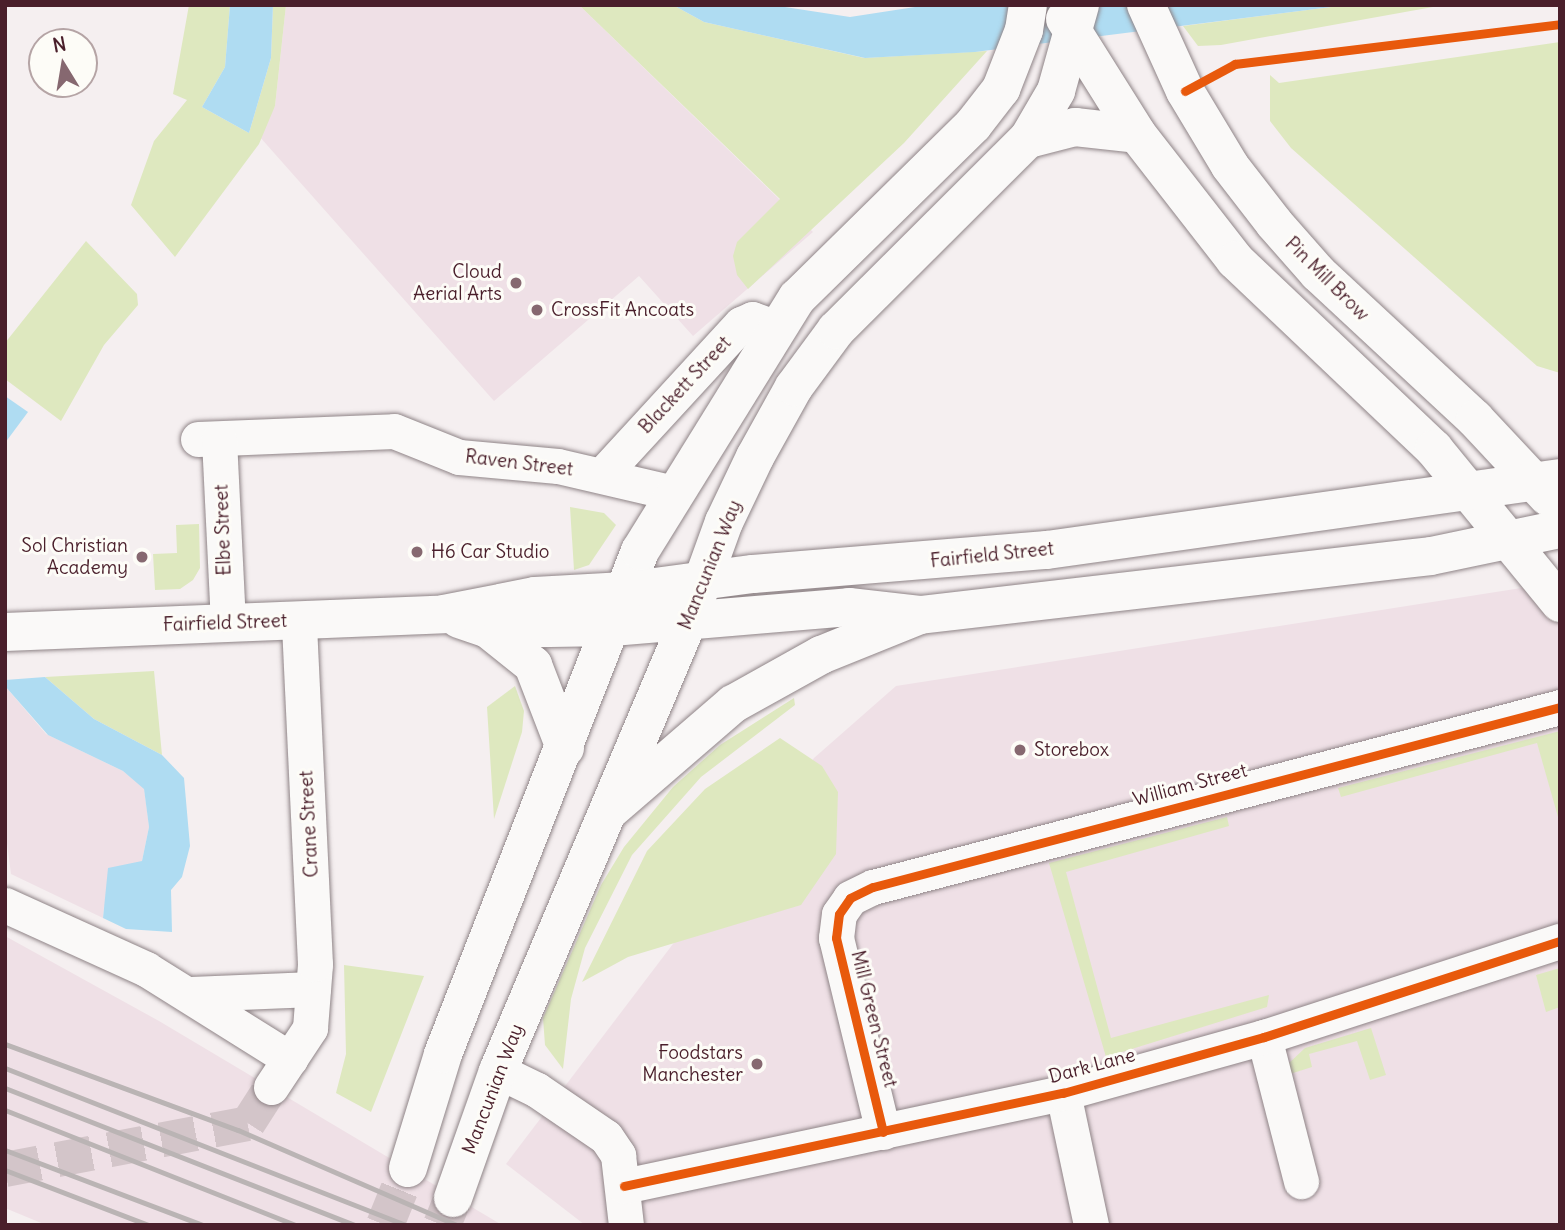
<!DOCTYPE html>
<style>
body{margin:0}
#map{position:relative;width:1565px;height:1230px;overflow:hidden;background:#f5eff0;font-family:Delius,sans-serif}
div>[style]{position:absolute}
.built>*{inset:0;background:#efe0e6}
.green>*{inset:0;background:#dee8bf}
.water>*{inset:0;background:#afdcf2}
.minor-tunnel>*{height:35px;margin-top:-17.5px;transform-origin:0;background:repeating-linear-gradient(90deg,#d3c5c9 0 35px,transparent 0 53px)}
.highway-tunnel>*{height:38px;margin-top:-19px;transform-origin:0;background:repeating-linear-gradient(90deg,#d3c5c9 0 38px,transparent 0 57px)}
.roads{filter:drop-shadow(0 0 2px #8f8487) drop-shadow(0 0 2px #8f8487)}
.minor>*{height:35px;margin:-17.5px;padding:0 17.5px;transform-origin:17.5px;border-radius:17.5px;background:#faf9f8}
.major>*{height:38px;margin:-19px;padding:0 19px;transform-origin:19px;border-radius:19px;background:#faf9f8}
.highway>*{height:38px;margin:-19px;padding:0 19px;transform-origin:19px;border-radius:19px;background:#faf9f8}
.rail>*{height:5px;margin:-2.5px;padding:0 2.5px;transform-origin:2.5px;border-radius:2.5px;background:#bab4b4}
.cycleway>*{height:9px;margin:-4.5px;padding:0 4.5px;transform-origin:4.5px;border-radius:4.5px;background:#e8590c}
.dots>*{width:19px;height:19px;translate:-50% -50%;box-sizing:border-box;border:4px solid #fdfcf7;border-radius:50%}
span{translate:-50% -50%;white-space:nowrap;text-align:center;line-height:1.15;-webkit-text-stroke:6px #fdfcf7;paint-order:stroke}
.poi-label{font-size:19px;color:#4a1f2b}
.right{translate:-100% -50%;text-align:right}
.left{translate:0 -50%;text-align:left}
.street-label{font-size:19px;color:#4a1f2b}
.frame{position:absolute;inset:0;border:7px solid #4a1f2b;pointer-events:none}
.north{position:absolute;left:28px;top:28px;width:70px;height:70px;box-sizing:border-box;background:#fdfcf7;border:2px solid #b5a4a5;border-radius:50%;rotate:349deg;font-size:19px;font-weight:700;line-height:28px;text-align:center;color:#4a1f2b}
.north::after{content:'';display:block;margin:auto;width:24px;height:32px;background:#866870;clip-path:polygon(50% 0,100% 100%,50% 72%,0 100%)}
</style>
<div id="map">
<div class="built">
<div style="clip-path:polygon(286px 5px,579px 5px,813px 232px,693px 336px,639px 276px,494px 401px,259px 136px,275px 106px)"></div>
<div style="clip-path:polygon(1560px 582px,1560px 1225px,585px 1225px,506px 1164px,814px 758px,896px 686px)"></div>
<div style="clip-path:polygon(5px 686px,46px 734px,123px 771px,144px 788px,149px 827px,142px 861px,104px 907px,103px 918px,11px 874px,5px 828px)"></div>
<div style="clip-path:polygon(5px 936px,159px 1021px,502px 1225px,46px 1225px,5px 1208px)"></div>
</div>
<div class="green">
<div style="clip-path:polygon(189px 5px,230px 5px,225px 67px,202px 107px,249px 133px,271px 58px,273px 5px,286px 5px,275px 106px,259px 144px,175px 257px,131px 205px,154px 141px,187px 100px,173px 94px)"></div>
<div style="clip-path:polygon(579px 5px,673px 5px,704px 22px,864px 58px,987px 51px,904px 143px,748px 289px,737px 275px,733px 256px,737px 242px,780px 199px)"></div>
<div style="clip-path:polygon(1347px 5px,1444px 5px,1221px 45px,1198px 46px,1183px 26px)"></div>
<div style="clip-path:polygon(1560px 42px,1560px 373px,1537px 366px,1291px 148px,1270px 121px,1270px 75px,1279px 83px)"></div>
<div style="clip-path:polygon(86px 241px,137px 294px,138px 305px,104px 345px,61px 421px,5px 379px,5px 343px)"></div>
<div style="clip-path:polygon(570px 507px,604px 513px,616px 525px,589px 565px,574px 570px)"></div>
<div style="clip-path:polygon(199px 524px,200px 568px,193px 580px,180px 589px,155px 590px,153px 554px,177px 553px,176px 525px)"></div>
<div style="clip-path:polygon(154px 671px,162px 755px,94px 719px,45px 677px)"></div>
<div style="clip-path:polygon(515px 686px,524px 711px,522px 732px,494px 819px,487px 707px)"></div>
<div style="clip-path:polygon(794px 698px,795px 705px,701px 777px,632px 855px,585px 948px,571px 999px,563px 1069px,545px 1045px,543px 1018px,601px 885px,624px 847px,673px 787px,720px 745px)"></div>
<div style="clip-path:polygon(1560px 731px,1560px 824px,1537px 743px,1341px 797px,1338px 788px)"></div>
<div style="clip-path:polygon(780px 738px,822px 766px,838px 792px,836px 854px,801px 905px,628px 957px,582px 982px,647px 851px,705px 789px)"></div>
<div style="clip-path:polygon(1227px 817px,1229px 826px,1066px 872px,1111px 1038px,1269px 995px,1267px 1007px,1106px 1057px,1049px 863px)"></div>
<div style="clip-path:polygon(344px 965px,424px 976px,371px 1112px,336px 1093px,346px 1054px)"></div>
<div style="clip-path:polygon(1560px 968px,1560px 1007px,1546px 1012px,1536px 975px)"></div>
<div style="clip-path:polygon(1371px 1028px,1386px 1075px,1370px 1080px,1357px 1041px,1309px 1054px,1312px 1067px,1290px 1074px,1287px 1065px,1305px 1048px)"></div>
</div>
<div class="water">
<div style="clip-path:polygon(230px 5px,273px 5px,271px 58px,249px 133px,202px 107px,225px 67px)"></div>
<div style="clip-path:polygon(673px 5px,772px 5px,850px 17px,928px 5px,1347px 5px,975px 52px,865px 58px,704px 22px)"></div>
<div style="clip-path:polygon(5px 396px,28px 412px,5px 443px)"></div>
<div style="clip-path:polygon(45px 677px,94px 719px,162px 755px,184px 778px,190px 846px,182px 877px,171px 890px,172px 932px,126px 929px,103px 918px,108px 868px,142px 861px,149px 827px,144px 789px,123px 771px,48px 735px,5px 686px,5px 680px)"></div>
</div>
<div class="minor-tunnel">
<div style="left:5px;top:1169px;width:247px;rotate:-10.7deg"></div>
<div style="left:248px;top:1123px;width:43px;rotate:-57.4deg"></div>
</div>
<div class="highway-tunnel">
<div style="left:385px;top:1225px;width:61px;rotate:-68deg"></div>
<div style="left:442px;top:1225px;width:29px;rotate:-68deg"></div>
</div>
<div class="roads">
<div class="minor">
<div style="left:198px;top:439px;width:196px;rotate:-2.3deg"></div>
<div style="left:394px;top:431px;width:70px;rotate:21.8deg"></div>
<div style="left:459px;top:457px;width:99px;rotate:5.2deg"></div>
<div style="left:558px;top:466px;width:119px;rotate:13.1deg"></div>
<div style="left:219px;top:439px;width:183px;rotate:87.2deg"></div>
<div style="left:602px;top:475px;width:205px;rotate:-47.4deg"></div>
<div style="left:741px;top:324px;width:12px;rotate:-24deg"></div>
<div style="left:752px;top:319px;width:27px;rotate:20deg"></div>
<div style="left:5px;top:905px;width:155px;rotate:24.4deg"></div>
<div style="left:146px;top:969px;width:170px;rotate:32deg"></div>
<div style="left:191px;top:994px;width:122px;rotate:-2.3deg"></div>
<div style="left:1264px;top:1037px;width:149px;rotate:75.6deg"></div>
<div style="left:498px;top:1071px;width:43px;rotate:26deg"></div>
<div style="left:537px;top:1090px;width:83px;rotate:34.3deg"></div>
<div style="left:606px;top:1137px;width:22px;rotate:56deg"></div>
<div style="left:618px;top:1155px;width:70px;rotate:83.5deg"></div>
<div style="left:271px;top:1087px;width:71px;rotate:-56.5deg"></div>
<div style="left:310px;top:1028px;width:64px;rotate:-85.5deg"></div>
<div style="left:315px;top:964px;width:343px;rotate:-92.7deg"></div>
<div style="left:1063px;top:1093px;width:135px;rotate:78deg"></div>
<div style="left:883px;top:1132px;width:200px;rotate:-103.6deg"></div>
<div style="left:836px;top:938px;width:24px;rotate:-83deg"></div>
<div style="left:839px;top:914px;width:19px;rotate:-55deg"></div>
<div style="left:850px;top:898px;width:25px;rotate:-26deg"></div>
<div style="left:873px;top:887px;width:710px;rotate:-14.68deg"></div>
<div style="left:624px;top:1186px;width:449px;rotate:-12deg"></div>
<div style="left:1063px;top:1093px;width:209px;rotate:-15.6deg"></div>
<div style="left:1264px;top:1037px;width:311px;rotate:-18deg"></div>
</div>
<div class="major">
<div style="left:459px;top:619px;width:31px;rotate:19deg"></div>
<div style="left:488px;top:629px;width:124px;rotate:-0.9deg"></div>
<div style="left:488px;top:629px;width:58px;rotate:38.7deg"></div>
<div style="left:533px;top:665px;width:89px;rotate:68.9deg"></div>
<div style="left:5px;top:632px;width:439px;rotate:-2.3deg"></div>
<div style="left:444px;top:614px;width:93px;rotate:-11.2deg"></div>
<div style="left:535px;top:596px;width:90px;rotate:-3.2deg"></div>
</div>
<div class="highway">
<div style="left:1146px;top:5px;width:94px;rotate:65.6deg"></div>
<div style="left:1185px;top:91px;width:87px;rotate:59deg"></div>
<div style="left:1230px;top:166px;width:72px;rotate:52.3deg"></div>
<div style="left:1274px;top:223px;width:67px;rotate:48.7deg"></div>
<div style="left:1318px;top:273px;width:214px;rotate:42.9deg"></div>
<div style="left:1475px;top:419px;width:107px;rotate:46.9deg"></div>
<div style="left:1065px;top:19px;width:136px;rotate:57.9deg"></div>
<div style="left:1137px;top:134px;width:160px;rotate:52.1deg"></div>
<div style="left:1235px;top:260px;width:274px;rotate:43.5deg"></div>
<div style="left:1434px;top:449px;width:199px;rotate:50.7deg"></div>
<div style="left:1028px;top:139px;width:49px;rotate:-14.3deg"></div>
<div style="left:1075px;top:127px;width:62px;rotate:6.4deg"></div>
<div style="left:625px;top:591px;width:129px;rotate:-7.6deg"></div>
<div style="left:753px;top:574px;width:295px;rotate:-4.7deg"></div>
<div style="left:1047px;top:550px;width:518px;rotate:-7.99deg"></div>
<div style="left:612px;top:627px;width:238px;rotate:-4.8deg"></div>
<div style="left:849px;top:607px;width:71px;rotate:6.4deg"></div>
<div style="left:920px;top:615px;width:514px;rotate:-6.59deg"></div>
<div style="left:1431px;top:556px;width:132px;rotate:-11.8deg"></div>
<div style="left:609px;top:811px;width:164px;rotate:-40.8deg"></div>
<div style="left:733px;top:704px;width:101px;rotate:-29.1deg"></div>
<div style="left:821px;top:655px;width:107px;rotate:-22deg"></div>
<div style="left:408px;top:1168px;width:119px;rotate:-72.9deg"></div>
<div style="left:443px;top:1054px;width:540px;rotate:-68.61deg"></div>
<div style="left:640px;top:551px;width:298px;rotate:-58.2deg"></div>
<div style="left:797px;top:298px;width:247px;rotate:-44.5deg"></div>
<div style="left:973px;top:125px;width:46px;rotate:-52.1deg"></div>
<div style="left:1001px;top:89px;width:63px;rotate:-68.7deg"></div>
<div style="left:1024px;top:30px;width:25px;rotate:-81deg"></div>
<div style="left:453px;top:1198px;width:135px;rotate:-70.5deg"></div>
<div style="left:498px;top:1071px;width:485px;rotate:-67.1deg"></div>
<div style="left:687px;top:624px;width:109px;rotate:-70.1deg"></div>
<div style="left:724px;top:522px;width:72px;rotate:-64.5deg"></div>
<div style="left:755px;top:457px;width:80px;rotate:-60.9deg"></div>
<div style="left:794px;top:387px;width:71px;rotate:-53.6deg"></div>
<div style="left:836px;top:330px;width:271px;rotate:-44.9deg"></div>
<div style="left:1028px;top:139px;width:56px;rotate:-59.7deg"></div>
<div style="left:1056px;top:91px;width:89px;rotate:-74.4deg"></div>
</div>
</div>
<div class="rail">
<div style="left:5px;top:1044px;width:248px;rotate:20.3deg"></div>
<div style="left:238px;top:1130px;width:239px;rotate:23.5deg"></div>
<div style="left:5px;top:1068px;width:431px;rotate:21.4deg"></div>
<div style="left:5px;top:1088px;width:375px;rotate:21.4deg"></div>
<div style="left:5px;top:1110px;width:313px;rotate:21.6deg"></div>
<div style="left:5px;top:1150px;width:211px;rotate:20.8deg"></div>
<div style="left:5px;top:1170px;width:153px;rotate:21deg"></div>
</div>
<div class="cycleway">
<div style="left:1185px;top:91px;width:57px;rotate:-28.4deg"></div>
<div style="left:1235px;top:64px;width:327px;rotate:-7deg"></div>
<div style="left:883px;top:1132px;width:200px;rotate:-103.6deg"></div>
<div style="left:836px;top:938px;width:24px;rotate:-83deg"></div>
<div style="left:839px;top:914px;width:19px;rotate:-55deg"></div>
<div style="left:850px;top:898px;width:25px;rotate:-26deg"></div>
<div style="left:873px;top:887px;width:710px;rotate:-14.68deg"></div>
<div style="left:624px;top:1186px;width:449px;rotate:-12deg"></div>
<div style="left:1063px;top:1093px;width:209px;rotate:-15.6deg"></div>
<div style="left:1264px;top:1037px;width:311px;rotate:-18deg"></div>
</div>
<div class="dots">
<div style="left:516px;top:283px;background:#866870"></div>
<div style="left:537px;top:310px;background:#866870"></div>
<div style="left:417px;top:552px;background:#866870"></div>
<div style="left:142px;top:557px;background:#866870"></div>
<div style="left:1020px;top:750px;background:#866870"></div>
<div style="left:757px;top:1064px;background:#866870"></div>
</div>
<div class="poi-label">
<span class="right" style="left:502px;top:283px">Cloud<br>Aerial Arts</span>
<span class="left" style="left:551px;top:310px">CrossFit Ancoats</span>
<span class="right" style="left:128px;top:557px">Sol Christian<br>Academy</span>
<span class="left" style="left:431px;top:552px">H6 Car Studio</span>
<span class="left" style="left:1034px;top:750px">Storebox</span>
<span class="right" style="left:743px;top:1064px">Foodstars<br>Manchester</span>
</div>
<div class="street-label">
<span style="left:1327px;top:279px;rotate:45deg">Pin Mill Brow</span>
<span style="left:685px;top:385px;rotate:-47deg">Blackett Street</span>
<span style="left:519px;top:463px;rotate:7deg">Raven Street</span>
<span style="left:223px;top:530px;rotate:-92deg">Elbe Street</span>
<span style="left:992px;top:555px;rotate:-6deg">Fairfield Street</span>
<span style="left:710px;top:565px;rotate:-68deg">Mancunian Way</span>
<span style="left:225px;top:623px;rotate:-2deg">Fairfield Street</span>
<span style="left:1190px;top:785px;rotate:-15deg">William Street</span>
<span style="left:309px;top:824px;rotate:-93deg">Crane Street</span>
<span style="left:874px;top:1019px;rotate:76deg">Mill Green Street</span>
<span style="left:1092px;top:1066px;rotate:-15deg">Dark Lane</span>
<span style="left:493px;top:1089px;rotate:-69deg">Mancunian Way</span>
</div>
<div class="frame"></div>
<div class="north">N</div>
</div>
